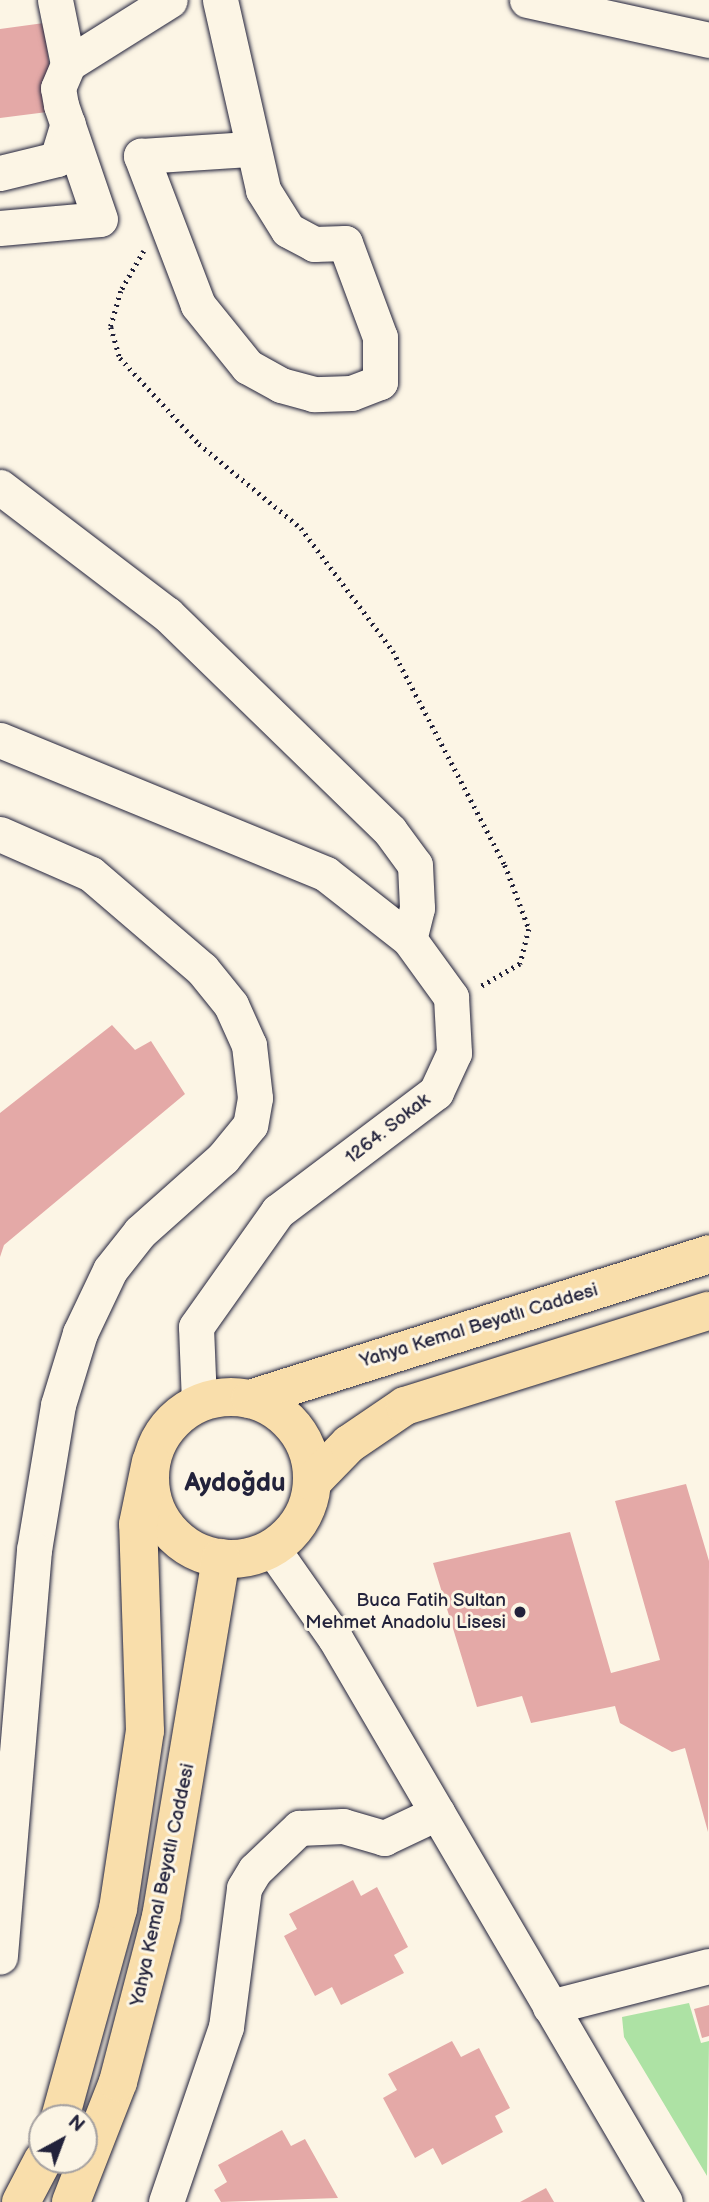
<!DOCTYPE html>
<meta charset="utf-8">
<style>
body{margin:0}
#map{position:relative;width:709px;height:2202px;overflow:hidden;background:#fcf5e5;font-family:"Balsamiq Sans",sans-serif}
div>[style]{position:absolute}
.green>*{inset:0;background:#ade2a4}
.building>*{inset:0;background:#e4a9a7}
.path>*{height:4.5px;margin-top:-2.25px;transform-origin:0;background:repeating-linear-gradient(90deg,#22223b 0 2px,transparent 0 7px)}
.roads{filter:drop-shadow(0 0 2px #22223b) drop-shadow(0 0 2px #22223b)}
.minor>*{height:35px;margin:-17.5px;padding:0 17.5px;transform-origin:17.5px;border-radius:17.5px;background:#fcf5e5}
.major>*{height:38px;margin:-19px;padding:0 19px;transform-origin:19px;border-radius:19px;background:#f9deab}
.major>.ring{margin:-19px;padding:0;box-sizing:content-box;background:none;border:38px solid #f9deab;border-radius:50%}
.dots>*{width:19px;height:19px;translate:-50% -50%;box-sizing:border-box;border:4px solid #fcf5e5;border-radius:50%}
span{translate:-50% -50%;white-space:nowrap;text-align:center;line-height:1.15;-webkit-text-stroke:6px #fcf5e5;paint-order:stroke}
.street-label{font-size:19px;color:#22223b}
.poi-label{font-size:19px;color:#22223b}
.right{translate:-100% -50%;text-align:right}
.district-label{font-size:26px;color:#22223b;font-weight:700}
.north{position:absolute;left:28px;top:2104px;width:70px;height:70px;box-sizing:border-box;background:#fcf5e5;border:2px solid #a5a1a1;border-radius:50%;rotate:41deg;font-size:19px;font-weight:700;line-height:28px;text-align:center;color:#22223b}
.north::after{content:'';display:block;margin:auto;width:24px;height:32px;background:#22223b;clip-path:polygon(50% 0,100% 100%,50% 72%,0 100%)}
</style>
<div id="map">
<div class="green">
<div style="clip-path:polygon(689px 2003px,701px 2043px,709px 2041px,707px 2176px,624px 2037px,622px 2017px)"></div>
</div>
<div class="building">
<div style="clip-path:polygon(44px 23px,55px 111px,0 118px,0 29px)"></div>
<div style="clip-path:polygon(112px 1025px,135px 1050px,151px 1041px,185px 1094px,4px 1245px,0 1257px,0 1113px)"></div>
<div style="clip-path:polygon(686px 1484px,709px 1561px,708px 1832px,685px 1748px,672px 1752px,620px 1723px,615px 1706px,531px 1723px,522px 1696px,477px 1707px,433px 1563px,570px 1532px,611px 1673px,660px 1660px,615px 1501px)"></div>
<div style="clip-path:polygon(353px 1880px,361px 1896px,377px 1887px,408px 1947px,394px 1955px,404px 1973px,341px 2005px,332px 1987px,315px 1996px,284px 1936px,297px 1929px,289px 1914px)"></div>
<div style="clip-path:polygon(709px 2005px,709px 2036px,702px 2038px,694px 2009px)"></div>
<div style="clip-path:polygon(452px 2041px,461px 2057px,479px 2048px,510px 2108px,495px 2116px,503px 2132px,442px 2165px,433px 2148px,415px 2158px,383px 2098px,397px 2090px,388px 2074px)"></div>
<div style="clip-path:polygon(282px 2130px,291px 2146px,305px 2139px,338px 2198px,221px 2202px,214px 2190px,227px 2182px,218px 2165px)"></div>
<div style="clip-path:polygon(546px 2188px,554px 2202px,520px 2202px)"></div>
</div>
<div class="path">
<div style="left:144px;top:251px;width:46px;rotate:119.9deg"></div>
<div style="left:121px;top:291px;width:37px;rotate:106deg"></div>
<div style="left:111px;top:327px;width:32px;rotate:74deg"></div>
<div style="left:120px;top:358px;width:117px;rotate:47.4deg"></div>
<div style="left:199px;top:444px;width:132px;rotate:39.5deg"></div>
<div style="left:301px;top:528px;width:154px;rotate:53.2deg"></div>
<div style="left:393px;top:651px;width:242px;rotate:62.4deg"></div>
<div style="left:505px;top:865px;width:68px;rotate:69.4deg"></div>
<div style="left:529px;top:929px;width:36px;rotate:104deg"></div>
<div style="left:520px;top:964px;width:46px;rotate:150.1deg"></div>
</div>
<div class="roads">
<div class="minor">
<div style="left:220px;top:0;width:195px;rotate:77.2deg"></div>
<div style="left:263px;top:190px;width:47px;rotate:58deg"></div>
<div style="left:288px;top:230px;width:30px;rotate:28deg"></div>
<div style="left:314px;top:244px;width:31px;rotate:-2deg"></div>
<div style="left:345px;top:243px;width:100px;rotate:69.6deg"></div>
<div style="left:380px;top:337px;width:45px;rotate:90deg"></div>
<div style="left:380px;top:382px;width:31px;rotate:159deg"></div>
<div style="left:351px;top:393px;width:37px;rotate:178deg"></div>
<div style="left:314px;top:394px;width:34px;rotate:-165deg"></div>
<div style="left:281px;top:385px;width:38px;rotate:-151deg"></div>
<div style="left:248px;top:367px;width:80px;rotate:-128.9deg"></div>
<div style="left:198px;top:305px;width:160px;rotate:-110.9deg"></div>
<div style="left:141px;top:156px;width:108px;rotate:-3.7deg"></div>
<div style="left:527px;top:0;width:186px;rotate:12.4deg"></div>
<div style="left:68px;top:64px;width:120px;rotate:-32.1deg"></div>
<div style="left:0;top:173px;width:59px;rotate:-13.8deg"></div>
<div style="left:57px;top:159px;width:37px;rotate:-73deg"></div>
<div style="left:0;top:228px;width:100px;rotate:-5.1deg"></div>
<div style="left:100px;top:219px;width:120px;rotate:-108.9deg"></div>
<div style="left:61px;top:105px;width:17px;rotate:-100deg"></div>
<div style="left:58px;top:88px;width:26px;rotate:-67deg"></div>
<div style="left:68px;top:64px;width:65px;rotate:-101.5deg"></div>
<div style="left:0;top:487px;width:210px;rotate:37.3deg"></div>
<div style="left:167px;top:614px;width:311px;rotate:44.2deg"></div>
<div style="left:390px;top:831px;width:42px;rotate:53.7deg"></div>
<div style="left:415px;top:865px;width:43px;rotate:87.3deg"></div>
<div style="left:417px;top:908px;width:32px;rotate:104deg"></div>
<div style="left:0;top:740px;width:352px;rotate:22.3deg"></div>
<div style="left:326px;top:874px;width:105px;rotate:38.1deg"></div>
<div style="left:409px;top:939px;width:72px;rotate:54.1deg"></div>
<div style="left:451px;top:997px;width:56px;rotate:86.9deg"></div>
<div style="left:454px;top:1053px;width:43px;rotate:114.8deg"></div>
<div style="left:436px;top:1092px;width:198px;rotate:143deg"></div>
<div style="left:278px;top:1211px;width:142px;rotate:125.3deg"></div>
<div style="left:196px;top:1327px;width:75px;rotate:87.7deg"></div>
<div style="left:0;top:834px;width:99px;rotate:23.7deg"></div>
<div style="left:91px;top:874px;width:146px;rotate:40.6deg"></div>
<div style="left:202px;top:969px;width:46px;rotate:51.1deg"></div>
<div style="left:231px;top:1005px;width:44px;rotate:65.8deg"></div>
<div style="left:249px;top:1045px;width:53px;rotate:83.5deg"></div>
<div style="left:255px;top:1098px;width:27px;rotate:100deg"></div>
<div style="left:250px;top:1125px;width:43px;rotate:129.3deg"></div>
<div style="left:223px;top:1158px;width:111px;rotate:138.3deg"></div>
<div style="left:140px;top:1232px;width:48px;rotate:128.3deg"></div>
<div style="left:110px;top:1270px;width:70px;rotate:115.5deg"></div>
<div style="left:80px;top:1333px;width:75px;rotate:107deg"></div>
<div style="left:58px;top:1405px;width:147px;rotate:99.4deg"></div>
<div style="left:34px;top:1550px;width:408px;rotate:94.8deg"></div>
<div style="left:272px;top:1548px;width:110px;rotate:55deg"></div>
<div style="left:335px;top:1638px;width:653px;rotate:59.67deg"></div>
<div style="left:550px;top:2007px;width:164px;rotate:-14.5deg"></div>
<div style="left:166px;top:2202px;width:185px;rotate:-71.1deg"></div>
<div style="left:226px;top:2027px;width:140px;rotate:-82.6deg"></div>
<div style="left:244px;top:1888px;width:21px;rotate:-59deg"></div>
<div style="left:255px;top:1870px;width:61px;rotate:-43.7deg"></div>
<div style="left:299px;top:1828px;width:44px;rotate:-2.6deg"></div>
<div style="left:343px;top:1826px;width:43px;rotate:16.3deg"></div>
<div style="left:384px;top:1838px;width:59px;rotate:-25.3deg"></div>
</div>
<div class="major">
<div class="ring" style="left:150px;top:1397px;width:124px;height:124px"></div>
<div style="left:250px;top:1399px;width:481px;rotate:-17.5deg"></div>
<div style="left:312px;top:1482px;width:53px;rotate:-45.8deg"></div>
<div style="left:349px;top:1444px;width:68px;rotate:-34.2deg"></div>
<div style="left:405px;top:1406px;width:318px;rotate:-17.4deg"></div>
<div style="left:60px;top:2118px;width:217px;rotate:-74.5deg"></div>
<div style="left:118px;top:1909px;width:180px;rotate:-81.4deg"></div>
<div style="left:145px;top:1731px;width:207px;rotate:-91.9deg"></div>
<div style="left:138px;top:1524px;width:64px;rotate:-78.3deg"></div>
<div style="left:21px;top:2202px;width:47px;rotate:-62.4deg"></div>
<div style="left:71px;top:2202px;width:129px;rotate:-68.6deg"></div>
<div style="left:118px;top:2082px;width:171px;rotate:-75.4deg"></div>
<div style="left:161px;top:1917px;width:364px;rotate:-80.5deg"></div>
</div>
</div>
<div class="dots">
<div style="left:520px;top:1612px;background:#22223b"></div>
</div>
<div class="street-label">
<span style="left:388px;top:1129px;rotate:-38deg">1264. Sokak</span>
<span style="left:479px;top:1326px;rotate:-17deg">Yahya Kemal Beyatlı Caddesi</span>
<span style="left:163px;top:1885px;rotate:-78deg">Yahya Kemal Beyatlı Caddesi</span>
</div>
<div class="poi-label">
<span class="right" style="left:506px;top:1612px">Buca Fatih Sultan<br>Mehmet Anadolu Lisesi</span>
</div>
<div class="district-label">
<span style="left:235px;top:1484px">Aydoğdu</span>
</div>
<div class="north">N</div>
</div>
